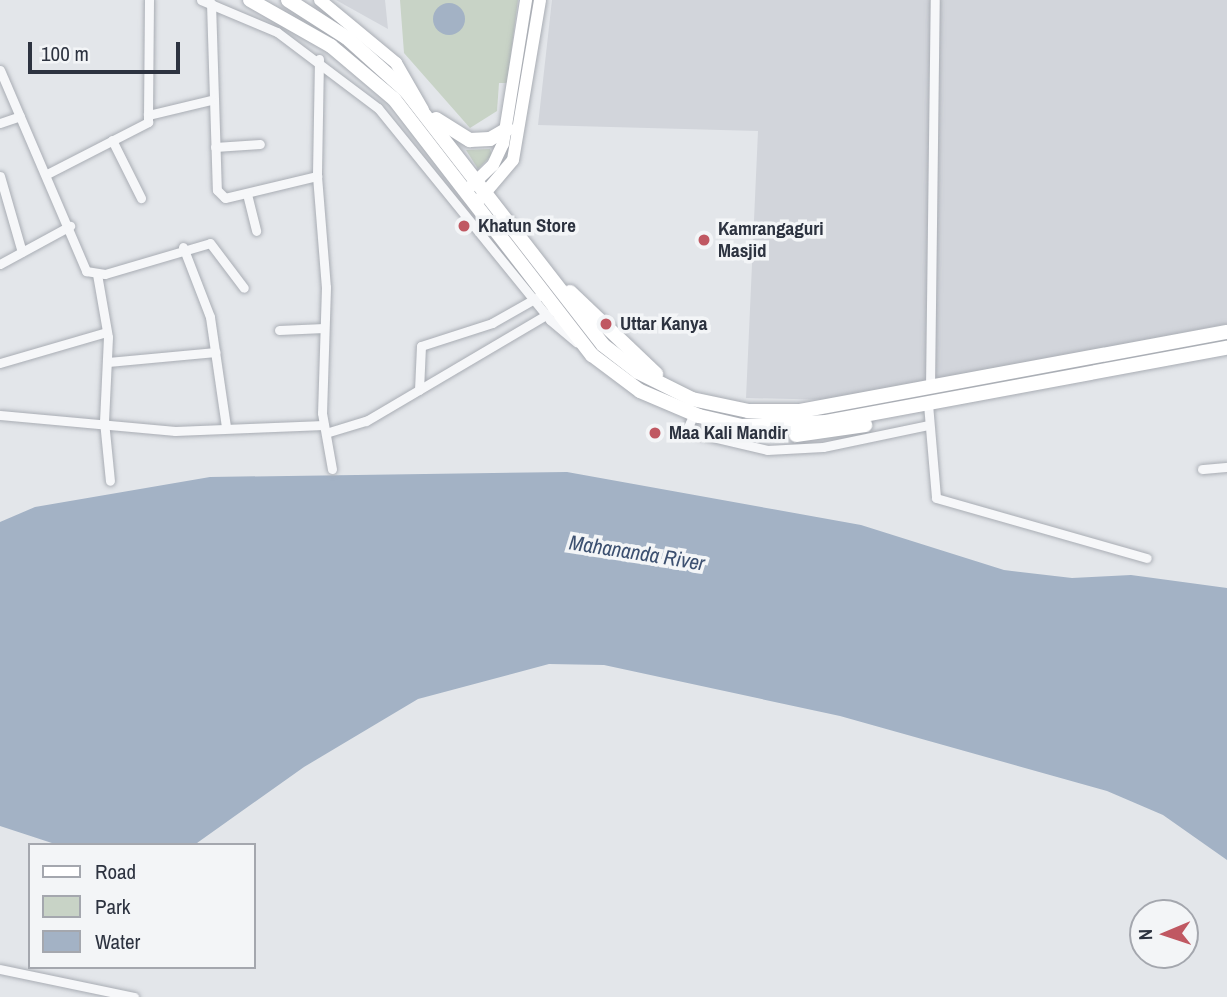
<!DOCTYPE html>
<style>
body{margin:0}
#map{position:relative;width:1227px;height:997px;overflow:hidden;background:#e3e6ea;font-family:"Archivo Narrow",sans-serif}
div>[style]{position:absolute}
.built>*{inset:0;background:#d2d5db}
.green>*{inset:0;background:#c8d3c6}
.water>*{inset:0;background:#a3b2c5}
.round{border-radius:50%}
.roads{filter:drop-shadow(0 0 2px #a9adb4) drop-shadow(0 0 2px #a9adb4)}
.street>*{height:9px;margin:-4.5px;padding:0 4.5px;transform-origin:4.5px;border-radius:4.5px;background:#f6f7f9}
.secondary>*{height:12px;margin:-6px;padding:0 6px;transform-origin:6px;border-radius:6px;background:#fff}
.primary>*{height:14px;margin:-7px;padding:0 7px;transform-origin:7px;border-radius:7px;background:#fff}
.dots>*{width:19px;height:19px;translate:-50% -50%;box-sizing:border-box;border:4px solid #f3f5f7;border-radius:50%}
span{translate:-50% -50%;white-space:nowrap;text-align:center;line-height:1.15;-webkit-text-stroke:7px #f3f5f7;paint-order:stroke}
.poi-label{font-size:19px;color:#2d3340;font-weight:700}
.left{translate:0 -50%;text-align:left}
.water-label{font-size:21px;color:#3c5070;font-style:italic}
.legend{position:absolute;left:28px;top:843px;width:228px;height:126px;box-sizing:border-box;background:#f3f5f7;border:2px solid #a4a7ae;margin:0;padding:9px 12px;list-style:none;font-size:21px;color:#2d3340}
.legend li{display:flex;align-items:center;gap:14px;height:35px}
.legend b{width:35px;border:2px solid #a4a7ae}
.north{position:absolute;left:1129px;top:899px;width:70px;height:70px;box-sizing:border-box;background:#f3f5f7;border:2px solid #a4a7ae;border-radius:50%;rotate:268deg;font-size:19px;font-weight:700;line-height:28px;text-align:center;color:#2d3340}
.north::after{content:'';display:block;margin:auto;width:24px;height:32px;background:#c05862;clip-path:polygon(50% 0,100% 100%,50% 72%,0 100%)}
.scale{position:absolute;left:28px;top:42px;width:152px;height:32px;box-sizing:border-box;border:4px solid #2d3340;border-top:0;padding-left:9px;font-size:21px;line-height:24px;white-space:nowrap;color:#2d3340;-webkit-text-stroke:5px #f3f5f7;paint-order:stroke}
</style>
<div id="map">
<div class="built">
<div style="clip-path:polygon(336px 0,385px 0,388px 29px)"></div>
<div style="clip-path:polygon(552px 0,1227px 0,1227px 324px,834px 400px,746px 398px,758px 131px,538px 125px)"></div>
</div>
<div class="green">
<div style="clip-path:polygon(400px 0,518px 0,507px 83px,499px 83px,497px 111px,470px 128px,404px 53px)"></div>
<div style="clip-path:polygon(490px 149px,492px 155px,478px 169px,466px 150px)"></div>
</div>
<div class="water">
<div class="round" style="left:433px;top:3px;width:32px;height:32px"></div>
<div style="clip-path:polygon(567px 472px,861px 525px,1004px 570px,1072px 578px,1131px 575px,1227px 588px,1227px 860px,1163px 815px,1107px 791px,840px 716px,604px 665px,549px 664px,418px 699px,304px 767px,197px 843px,58px 845px,0 826px,0 522px,35px 507px,210px 477px)"></div>
</div>
<div class="roads">
<div class="street">
<div style="left:201px;top:0;width:82px;rotate:22.8deg"></div>
<div style="left:277px;top:32px;width:126px;rotate:37deg"></div>
<div style="left:378px;top:108px;width:273px;rotate:50.9deg"></div>
<div style="left:550px;top:320px;width:35px;rotate:40deg"></div>
<div style="left:211px;top:3px;width:187px;rotate:88.2deg"></div>
<div style="left:217px;top:190px;width:11px;rotate:45deg"></div>
<div style="left:225px;top:198px;width:95px;rotate:-13.4deg"></div>
<div style="left:319px;top:59px;width:117px;rotate:91deg"></div>
<div style="left:317px;top:176px;width:111px;rotate:85.4deg"></div>
<div style="left:326px;top:287px;width:126px;rotate:91.8deg"></div>
<div style="left:322px;top:413px;width:57px;rotate:79.9deg"></div>
<div style="left:0;top:70px;width:219px;rotate:66.8deg"></div>
<div style="left:86px;top:271px;width:19px;rotate:9deg"></div>
<div style="left:105px;top:274px;width:109px;rotate:-16.4deg"></div>
<div style="left:210px;top:243px;width:56px;rotate:52.9deg"></div>
<div style="left:148px;top:115px;width:115px;rotate:-89.5deg"></div>
<div style="left:0;top:123px;width:21px;rotate:-19deg"></div>
<div style="left:112px;top:140px;width:65px;rotate:63.4deg"></div>
<div style="left:215px;top:147px;width:45px;rotate:-3.8deg"></div>
<div style="left:47px;top:174px;width:114px;rotate:-27.2deg"></div>
<div style="left:148px;top:122px;width:7px;rotate:-90deg"></div>
<div style="left:148px;top:115px;width:65px;rotate:-13.4deg"></div>
<div style="left:0;top:176px;width:79px;rotate:73.9deg"></div>
<div style="left:247px;top:194px;width:38px;rotate:76deg"></div>
<div style="left:183px;top:247px;width:75px;rotate:68.9deg"></div>
<div style="left:210px;top:317px;width:111px;rotate:81.7deg"></div>
<div style="left:0;top:264px;width:80px;rotate:-28.5deg"></div>
<div style="left:97px;top:274px;width:64px;rotate:80.1deg"></div>
<div style="left:108px;top:337px;width:84px;rotate:92.7deg"></div>
<div style="left:104px;top:421px;width:60px;rotate:84.3deg"></div>
<div style="left:279px;top:330px;width:45px;rotate:-2.5deg"></div>
<div style="left:108px;top:362px;width:108px;rotate:-5.3deg"></div>
<div style="left:0;top:363px;width:111px;rotate:-16.2deg"></div>
<div style="left:930px;top:388px;width:388px;rotate:-89.3deg"></div>
<div style="left:419px;top:390px;width:44px;rotate:-87.4deg"></div>
<div style="left:421px;top:346px;width:75px;rotate:-17.9deg"></div>
<div style="left:492px;top:323px;width:53px;rotate:-29.5deg"></div>
<div style="left:928px;top:404px;width:94px;rotate:85.1deg"></div>
<div style="left:936px;top:498px;width:219px;rotate:15.9deg"></div>
<div style="left:694px;top:414px;width:14px;rotate:115deg"></div>
<div style="left:688px;top:427px;width:14px;rotate:30deg"></div>
<div style="left:700px;top:434px;width:69px;rotate:13.4deg"></div>
<div style="left:767px;top:450px;width:56px;rotate:-3.1deg"></div>
<div style="left:823px;top:447px;width:107px;rotate:-11.8deg"></div>
<div style="left:0;top:415px;width:176px;rotate:5.2deg"></div>
<div style="left:175px;top:431px;width:149px;rotate:-2.3deg"></div>
<div style="left:329px;top:432px;width:39px;rotate:-17deg"></div>
<div style="left:366px;top:421px;width:211px;rotate:-30.5deg"></div>
<div style="left:1202px;top:469px;width:25px;rotate:-5deg"></div>
<div style="left:0;top:969px;width:137px;rotate:11.8deg"></div>
</div>
<div class="secondary">
<div style="left:320px;top:0;width:99px;rotate:39.7deg"></div>
<div style="left:396px;top:63px;width:54px;rotate:60.1deg"></div>
<div style="left:469px;top:188px;width:33px;rotate:-44deg"></div>
<div style="left:493px;top:165px;width:23px;rotate:-65deg"></div>
<div style="left:503px;top:144px;width:146px;rotate:-80.9deg"></div>
<div style="left:479px;top:200px;width:52px;rotate:-49.6deg"></div>
<div style="left:513px;top:160px;width:162px;rotate:-80.4deg"></div>
</div>
<div class="primary">
<div style="left:250px;top:0;width:93px;rotate:29.6deg"></div>
<div style="left:331px;top:46px;width:82px;rotate:40.1deg"></div>
<div style="left:394px;top:99px;width:324px;rotate:52.3deg"></div>
<div style="left:592px;top:355px;width:60px;rotate:36.9deg"></div>
<div style="left:640px;top:391px;width:64px;rotate:23deg"></div>
<div style="left:699px;top:416px;width:44px;rotate:13.1deg"></div>
<div style="left:742px;top:426px;width:84px;rotate:-2.7deg"></div>
<div style="left:826px;top:422px;width:408px;rotate:-10.5deg"></div>
<div style="left:288px;top:0;width:70px;rotate:32.8deg"></div>
<div style="left:347px;top:38px;width:79px;rotate:41.9deg"></div>
<div style="left:406px;top:91px;width:321px;rotate:52.2deg"></div>
<div style="left:603px;top:345px;width:44px;rotate:37.6deg"></div>
<div style="left:638px;top:372px;width:60px;rotate:26.6deg"></div>
<div style="left:692px;top:399px;width:57px;rotate:12.1deg"></div>
<div style="left:748px;top:411px;width:52px"></div>
<div style="left:800px;top:411px;width:434px;rotate:-10.5deg"></div>
<div style="left:436px;top:119px;width:40px;rotate:32deg"></div>
<div style="left:470px;top:140px;width:20px;rotate:-3deg"></div>
<div style="left:490px;top:139px;width:20px;rotate:-30deg"></div>
<div style="left:570px;top:292px;width:119px;rotate:43.6deg"></div>
<div style="left:796px;top:435px;width:70px;rotate:-8.2deg"></div>
</div>
</div>
<div class="dots">
<div style="left:464px;top:226px;background:#c05862"></div>
<div style="left:704px;top:240px;background:#c05862"></div>
<div style="left:606px;top:324px;background:#c05862"></div>
<div style="left:655px;top:433px;background:#c05862"></div>
</div>
<div class="poi-label">
<span class="left" style="left:478px;top:226px">Khatun Store</span>
<span class="left" style="left:718px;top:240px">Kamrangaguri<br>Masjid</span>
<span class="left" style="left:620px;top:324px">Uttar Kanya</span>
<span class="left" style="left:669px;top:433px">Maa Kali Mandir</span>
</div>
<div class="water-label">
<span style="left:637px;top:553px;rotate:9deg">Mahananda River</span>
</div>
<ul class="legend">
<li><b style="height:9px;background:#fff"></b>Road</li>
<li><b style="height:19px;background:#c8d3c6"></b>Park</li>
<li><b style="height:19px;background:#a3b2c5"></b>Water</li>
</ul>
<div class="north">N</div>
<div class="scale">100 m</div>
</div>
